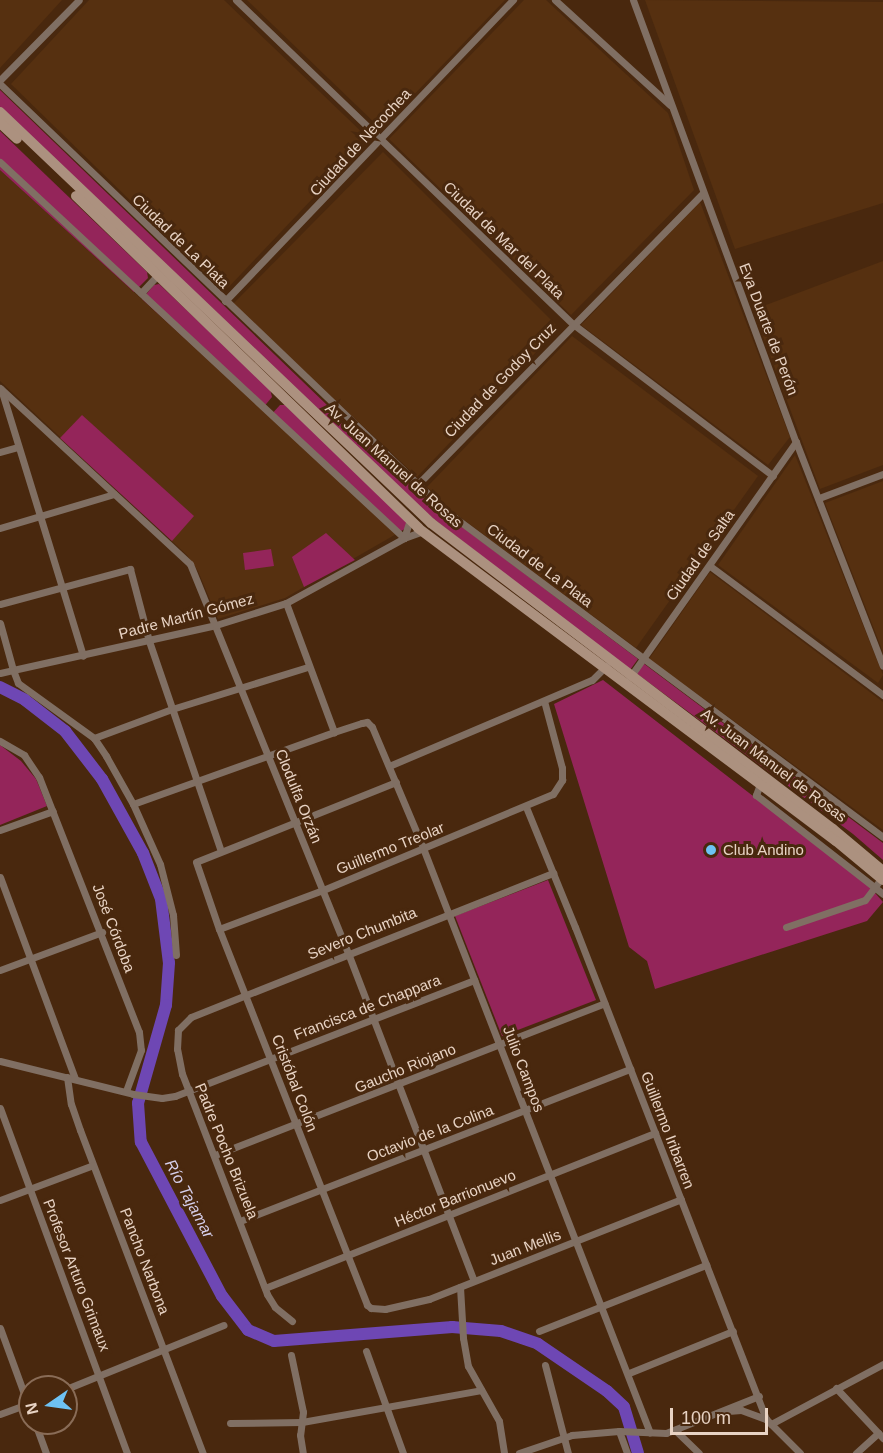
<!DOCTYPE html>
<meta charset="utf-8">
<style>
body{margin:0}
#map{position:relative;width:883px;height:1453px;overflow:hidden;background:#49280e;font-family:Arial,sans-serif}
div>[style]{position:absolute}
.built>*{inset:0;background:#563010}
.green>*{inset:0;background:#94255a}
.river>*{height:12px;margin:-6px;padding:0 6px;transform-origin:6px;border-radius:6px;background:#6e47b4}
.minor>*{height:7px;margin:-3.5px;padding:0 3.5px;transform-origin:3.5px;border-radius:3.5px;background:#806f63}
.secondary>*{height:10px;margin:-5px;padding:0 5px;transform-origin:5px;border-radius:5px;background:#ac917f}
.dots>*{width:16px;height:16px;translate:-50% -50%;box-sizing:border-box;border:3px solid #49280e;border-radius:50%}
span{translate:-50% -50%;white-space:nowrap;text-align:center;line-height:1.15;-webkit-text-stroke:6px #49280e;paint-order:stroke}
.street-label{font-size:15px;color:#e8d3c4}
.poi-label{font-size:15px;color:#e8d3c4}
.left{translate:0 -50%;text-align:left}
.water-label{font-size:16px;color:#d7d0ec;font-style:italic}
.north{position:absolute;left:18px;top:1375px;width:60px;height:60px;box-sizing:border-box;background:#49280e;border:2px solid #896c57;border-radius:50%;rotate:257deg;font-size:16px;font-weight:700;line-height:24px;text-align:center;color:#e8d3c4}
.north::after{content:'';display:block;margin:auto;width:21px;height:27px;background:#6ec2f3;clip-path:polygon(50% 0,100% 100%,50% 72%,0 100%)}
.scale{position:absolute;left:670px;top:1408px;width:98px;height:27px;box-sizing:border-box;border:3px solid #e8d3c4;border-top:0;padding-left:8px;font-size:18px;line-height:21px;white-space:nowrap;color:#e8d3c4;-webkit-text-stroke:4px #49280e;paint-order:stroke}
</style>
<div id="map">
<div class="built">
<div style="clip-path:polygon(0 0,62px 0,0 68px)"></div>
<div style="clip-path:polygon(89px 0,224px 0,369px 139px,224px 292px,11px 84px)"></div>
<div style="clip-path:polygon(247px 0,505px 0,381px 129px)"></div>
<div style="clip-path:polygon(524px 0,546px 0,668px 113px,694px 190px,571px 315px,389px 139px)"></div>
<div style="clip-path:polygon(645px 0,883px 2px,883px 203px,735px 249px)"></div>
<div style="clip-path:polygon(383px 152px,559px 328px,417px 477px,233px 304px)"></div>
<div style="clip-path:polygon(0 170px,398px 533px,285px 598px,218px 619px,198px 571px,187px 555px,0 381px)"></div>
<div style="clip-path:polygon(700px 202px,790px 437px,768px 465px,581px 325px)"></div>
<div style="clip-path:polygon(883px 261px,883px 465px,820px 489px,753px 310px)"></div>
<div style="clip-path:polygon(572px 336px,758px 476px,636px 648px,452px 511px,427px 487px)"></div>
<div style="clip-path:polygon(795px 455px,883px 675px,878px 683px,718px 565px)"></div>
<div style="clip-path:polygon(883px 481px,883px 652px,825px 503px)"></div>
<div style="clip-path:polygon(710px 572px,883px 702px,883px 830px,649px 659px)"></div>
</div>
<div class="green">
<div style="clip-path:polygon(0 90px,408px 483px,445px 514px,638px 659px,630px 670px,426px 513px,0 107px)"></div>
<div style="clip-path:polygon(0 131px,147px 272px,148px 278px,134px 292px,0 170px)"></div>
<div style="clip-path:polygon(159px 284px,270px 389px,272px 397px,262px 409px,142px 299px,154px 285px)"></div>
<div style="clip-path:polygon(280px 405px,285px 405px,407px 521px,406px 528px,398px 533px,270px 416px)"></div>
<div style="clip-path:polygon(82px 415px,194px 516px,172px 541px,60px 438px)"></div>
<div style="clip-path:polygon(326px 533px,355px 560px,304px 587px,292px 557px)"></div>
<div style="clip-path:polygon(271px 549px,274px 566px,245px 570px,243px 553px)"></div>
<div style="clip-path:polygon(643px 663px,883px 843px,883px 860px,853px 834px,636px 673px)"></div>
<div style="clip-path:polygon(603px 680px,868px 885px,883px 902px,867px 921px,655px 989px,647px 961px,629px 947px,554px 704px)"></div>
<div style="clip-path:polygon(0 745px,21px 761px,36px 779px,47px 806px,0 825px)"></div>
<div style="clip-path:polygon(548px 880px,596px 1000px,502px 1036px,455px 916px)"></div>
</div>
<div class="river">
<div style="left:0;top:687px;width:28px;rotate:27deg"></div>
<div style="left:25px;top:700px;width:51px;rotate:37.8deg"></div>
<div style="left:65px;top:731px;width:61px;rotate:52.4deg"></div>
<div style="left:102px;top:779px;width:85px;rotate:61deg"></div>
<div style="left:143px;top:853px;width:49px;rotate:68.6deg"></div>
<div style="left:161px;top:899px;width:64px;rotate:82.9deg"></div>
<div style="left:169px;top:963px;width:42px;rotate:94.1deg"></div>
<div style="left:166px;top:1005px;width:102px;rotate:105.9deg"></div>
<div style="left:138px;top:1103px;width:39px;rotate:86deg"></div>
<div style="left:141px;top:1142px;width:174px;rotate:62.3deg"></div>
<div style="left:222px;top:1296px;width:43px;rotate:52.6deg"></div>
<div style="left:248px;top:1330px;width:28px;rotate:23deg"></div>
<div style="left:274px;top:1341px;width:179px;rotate:-4.5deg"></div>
<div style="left:452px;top:1327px;width:49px;rotate:4.7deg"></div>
<div style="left:501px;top:1331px;width:39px;rotate:19deg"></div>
<div style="left:538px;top:1344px;width:83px;rotate:34.3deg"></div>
<div style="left:607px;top:1391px;width:23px;rotate:43deg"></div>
<div style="left:624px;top:1407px;width:48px;rotate:73.1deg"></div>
</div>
<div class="minor">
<div style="left:236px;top:0;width:467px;rotate:43.9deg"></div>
<div style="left:573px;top:324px;width:251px;rotate:37.2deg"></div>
<div style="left:555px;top:0;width:156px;rotate:42.4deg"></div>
<div style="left:633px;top:0;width:471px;rotate:69.8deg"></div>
<div style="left:796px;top:442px;width:240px;rotate:68.8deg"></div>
<div style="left:0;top:80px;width:112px;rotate:-45.4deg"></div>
<div style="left:0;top:84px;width:617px;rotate:43.75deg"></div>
<div style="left:446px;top:511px;width:545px;rotate:36.72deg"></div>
<div style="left:0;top:162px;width:552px;rotate:42.94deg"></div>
<div style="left:404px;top:538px;width:20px;rotate:-20deg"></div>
<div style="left:141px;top:293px;width:25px;rotate:-47deg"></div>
<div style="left:225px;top:301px;width:417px;rotate:-46.3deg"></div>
<div style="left:0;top:388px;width:259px;rotate:42.8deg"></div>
<div style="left:190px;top:564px;width:420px;rotate:67.9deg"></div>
<div style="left:348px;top:953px;width:351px;rotate:69deg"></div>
<div style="left:1px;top:389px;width:279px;rotate:72.9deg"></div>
<div style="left:0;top:452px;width:18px;rotate:-16deg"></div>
<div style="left:418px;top:484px;width:407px;rotate:-45.6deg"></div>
<div style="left:819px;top:498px;width:68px;rotate:-20.6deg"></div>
<div style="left:0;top:528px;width:119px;rotate:-16.6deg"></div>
<div style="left:710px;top:566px;width:216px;rotate:36.7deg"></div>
<div style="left:286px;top:603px;width:138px;rotate:69.6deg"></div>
<div style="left:0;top:604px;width:135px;rotate:-15.1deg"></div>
<div style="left:130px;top:569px;width:74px;rotate:75.2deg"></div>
<div style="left:149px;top:641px;width:222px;rotate:71.1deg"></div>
<div style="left:0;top:623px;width:49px;rotate:74.5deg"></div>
<div style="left:13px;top:670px;width:208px;rotate:-12.5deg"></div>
<div style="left:216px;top:625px;width:73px;rotate:-17.4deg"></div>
<div style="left:286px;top:603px;width:135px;rotate:-28.8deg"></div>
<div style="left:404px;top:538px;width:19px;rotate:-72deg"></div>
<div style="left:0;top:673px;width:13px;rotate:-13deg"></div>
<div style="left:13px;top:670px;width:14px;rotate:69deg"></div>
<div style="left:18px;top:683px;width:94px;rotate:35.9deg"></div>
<div style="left:94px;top:738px;width:22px;rotate:56deg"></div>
<div style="left:106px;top:756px;width:55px;rotate:60.6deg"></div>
<div style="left:133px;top:804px;width:66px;rotate:65.8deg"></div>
<div style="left:160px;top:864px;width:53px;rotate:75.7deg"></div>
<div style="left:173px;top:915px;width:40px;rotate:85.7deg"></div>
<div style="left:630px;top:677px;width:288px;rotate:-54.8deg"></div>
<div style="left:94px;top:738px;width:83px;rotate:-20.4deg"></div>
<div style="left:172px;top:709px;width:142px;rotate:-17.2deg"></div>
<div style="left:0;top:741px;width:28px;rotate:30deg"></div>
<div style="left:24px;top:755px;width:27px;rotate:56deg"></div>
<div style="left:39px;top:777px;width:274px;rotate:68.6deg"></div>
<div style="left:139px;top:1032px;width:18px;rotate:84deg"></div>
<div style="left:141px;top:1050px;width:44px;rotate:110.1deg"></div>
<div style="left:389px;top:766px;width:220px;rotate:-23deg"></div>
<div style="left:592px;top:680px;width:20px;rotate:-45deg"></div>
<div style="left:396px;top:782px;width:215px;rotate:158.2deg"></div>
<div style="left:196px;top:862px;width:71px;rotate:71.1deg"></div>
<div style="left:219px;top:929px;width:404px;rotate:68.5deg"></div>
<div style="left:367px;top:1305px;width:5px;rotate:37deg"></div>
<div style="left:371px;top:1308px;width:14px;rotate:4deg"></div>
<div style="left:385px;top:1309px;width:45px;rotate:-12.8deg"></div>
<div style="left:429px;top:1299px;width:271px;rotate:-21.6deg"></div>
<div style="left:760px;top:784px;width:12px;rotate:110deg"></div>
<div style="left:756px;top:795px;width:161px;rotate:37.9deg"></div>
<div style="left:133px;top:804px;width:214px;rotate:-19.7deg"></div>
<div style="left:334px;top:732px;width:29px;rotate:-18deg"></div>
<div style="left:362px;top:723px;width:5px;rotate:-11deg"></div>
<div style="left:367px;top:722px;width:7px;rotate:45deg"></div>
<div style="left:372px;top:727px;width:131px;rotate:67.1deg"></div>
<div style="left:423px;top:848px;width:627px;rotate:68.79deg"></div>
<div style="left:526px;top:807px;width:130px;rotate:67.8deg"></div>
<div style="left:575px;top:927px;width:528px;rotate:68.78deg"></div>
<div style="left:766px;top:1419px;width:48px;rotate:45deg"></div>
<div style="left:0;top:830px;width:56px;rotate:-19.7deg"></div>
<div style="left:0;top:877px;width:215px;rotate:69.6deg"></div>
<div style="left:786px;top:927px;width:83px;rotate:-18.9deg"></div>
<div style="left:865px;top:900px;width:26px;rotate:-53deg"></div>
<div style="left:219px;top:929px;width:111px;rotate:-20.6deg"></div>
<div style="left:323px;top:890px;width:249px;rotate:-22.7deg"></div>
<div style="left:553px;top:794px;width:17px;rotate:-57deg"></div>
<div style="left:562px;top:780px;width:12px;rotate:-90deg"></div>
<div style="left:562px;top:768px;width:69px;rotate:-105deg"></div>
<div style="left:0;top:970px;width:109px;rotate:-20.4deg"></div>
<div style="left:0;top:1061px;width:137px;rotate:13.9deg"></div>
<div style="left:133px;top:1094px;width:29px;rotate:8deg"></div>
<div style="left:162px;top:1098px;width:13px;rotate:-9deg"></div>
<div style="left:175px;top:1096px;width:321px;rotate:-21.2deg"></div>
<div style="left:67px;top:1077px;width:27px;rotate:82deg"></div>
<div style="left:71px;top:1104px;width:28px;rotate:71deg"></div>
<div style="left:80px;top:1130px;width:346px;rotate:69.2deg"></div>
<div style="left:0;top:1108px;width:368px;rotate:69.8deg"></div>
<div style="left:215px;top:1155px;width:418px;rotate:-21.3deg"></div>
<div style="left:0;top:1200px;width:99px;rotate:-20.6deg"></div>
<div style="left:240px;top:1221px;width:419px;rotate:-21.3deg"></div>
<div style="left:460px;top:1287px;width:51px;rotate:86.6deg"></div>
<div style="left:463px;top:1338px;width:28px;rotate:80deg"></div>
<div style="left:468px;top:1366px;width:63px;rotate:60.6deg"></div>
<div style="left:499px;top:1421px;width:32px;rotate:81deg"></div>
<div style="left:265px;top:1288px;width:420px;rotate:-21.7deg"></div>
<div style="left:292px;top:1321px;width:22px;rotate:-141deg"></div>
<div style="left:275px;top:1307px;width:15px;rotate:-122deg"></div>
<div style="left:267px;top:1294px;width:236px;rotate:-111.1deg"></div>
<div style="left:182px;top:1074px;width:25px;rotate:-101deg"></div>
<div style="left:177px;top:1049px;width:19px;rotate:-87deg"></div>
<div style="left:178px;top:1030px;width:18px;rotate:-45deg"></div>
<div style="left:191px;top:1017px;width:390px;rotate:-21.7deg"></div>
<div style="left:0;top:1328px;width:87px;rotate:69.9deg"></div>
<div style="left:539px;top:1331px;width:180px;rotate:-21.6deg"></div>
<div style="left:366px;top:1351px;width:109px;rotate:70.1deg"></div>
<div style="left:291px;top:1355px;width:58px;rotate:78.1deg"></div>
<div style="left:303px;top:1412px;width:23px;rotate:97deg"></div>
<div style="left:300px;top:1435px;width:18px;rotate:81deg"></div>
<div style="left:545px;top:1365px;width:91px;rotate:75.4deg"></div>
<div style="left:629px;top:1373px;width:112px;rotate:-22deg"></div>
<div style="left:836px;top:1388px;width:69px;rotate:46.8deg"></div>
<div style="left:66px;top:1389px;width:170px;rotate:-22.1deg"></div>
<div style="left:728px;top:1411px;width:13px;rotate:-4deg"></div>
<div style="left:741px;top:1410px;width:27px;rotate:20deg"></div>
<div style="left:0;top:1414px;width:32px;rotate:-20deg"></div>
<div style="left:35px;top:1423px;width:32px;rotate:70deg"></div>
<div style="left:230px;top:1423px;width:72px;rotate:-0.8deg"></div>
<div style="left:302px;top:1422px;width:182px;rotate:-10.1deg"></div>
<div style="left:771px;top:1424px;width:127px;rotate:-28.2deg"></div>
<div style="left:675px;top:1430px;width:33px;rotate:44deg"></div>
<div style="left:619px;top:1431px;width:23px;rotate:70deg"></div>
<div style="left:519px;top:1453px;width:56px;rotate:-18.8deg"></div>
<div style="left:572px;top:1435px;width:47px;rotate:-4.9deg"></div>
<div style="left:619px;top:1431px;width:47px;rotate:2.4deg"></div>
<div style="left:666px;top:1433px;width:100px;rotate:-21.7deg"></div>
<div style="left:856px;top:1453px;width:30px;rotate:-42deg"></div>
</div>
<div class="secondary">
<div style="left:0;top:112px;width:596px;rotate:43.64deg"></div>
<div style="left:431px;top:523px;width:505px;rotate:37.28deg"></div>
<div style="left:833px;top:829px;width:65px;rotate:40deg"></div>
<div style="left:0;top:123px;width:23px;rotate:43deg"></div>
<div style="left:76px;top:196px;width:477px;rotate:44.1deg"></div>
<div style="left:418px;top:528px;width:522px;rotate:36.83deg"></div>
<div style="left:836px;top:841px;width:61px;rotate:39.7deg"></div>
</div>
<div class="dots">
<div style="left:711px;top:850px;background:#6ec2f3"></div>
</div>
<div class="street-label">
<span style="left:360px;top:142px;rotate:-47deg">Ciudad de Necochea</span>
<span style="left:504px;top:240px;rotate:44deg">Ciudad de Mar del Plata</span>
<span style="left:181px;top:241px;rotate:44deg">Ciudad de La Plata</span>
<span style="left:769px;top:329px;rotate:69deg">Eva Duarte de Perón</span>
<span style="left:500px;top:380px;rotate:-46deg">Ciudad de Godoy Cruz</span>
<span style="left:394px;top:465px;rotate:42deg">Av. Juan Manuel de Rosas</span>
<span style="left:700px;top:555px;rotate:-55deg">Ciudad de Salta</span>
<span style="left:540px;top:565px;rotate:37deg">Ciudad de La Plata</span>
<span style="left:186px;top:616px;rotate:-15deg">Padre Martín Gómez</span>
<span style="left:774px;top:765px;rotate:37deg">Av. Juan Manuel de Rosas</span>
<span style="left:299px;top:796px;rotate:68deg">Clodulfa Orzán</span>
<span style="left:390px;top:848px;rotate:-22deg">Guillermo Treolar</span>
<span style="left:114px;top:928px;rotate:69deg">José Córdoba</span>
<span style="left:362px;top:933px;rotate:-22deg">Severo Chumbita</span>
<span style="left:367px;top:1007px;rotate:-21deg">Francisca de Chappara</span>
<span style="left:405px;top:1068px;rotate:-22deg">Gaucho Riojano</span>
<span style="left:524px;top:1069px;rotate:69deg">Julio Campos</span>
<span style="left:295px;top:1083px;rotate:69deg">Cristóbal Colón</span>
<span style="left:668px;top:1130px;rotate:69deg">Guillermo Iribarren</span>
<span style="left:430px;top:1133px;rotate:-21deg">Octavio de la Colina</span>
<span style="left:227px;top:1151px;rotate:68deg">Padre Pocho Brizuela</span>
<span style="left:455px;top:1198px;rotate:-22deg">Héctor Barrionuevo</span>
<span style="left:525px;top:1247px;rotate:-21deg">Juan Mellis</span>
<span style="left:145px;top:1261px;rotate:69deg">Pancho Narbona</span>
<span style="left:77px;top:1275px;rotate:69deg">Profesor Arturo Grimaux</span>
</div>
<div class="poi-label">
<span class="left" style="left:723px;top:850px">Club Andino</span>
</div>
<div class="water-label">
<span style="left:189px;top:1199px;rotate:62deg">Río Tajamar</span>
</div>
<div class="north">N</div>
<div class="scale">100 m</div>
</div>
